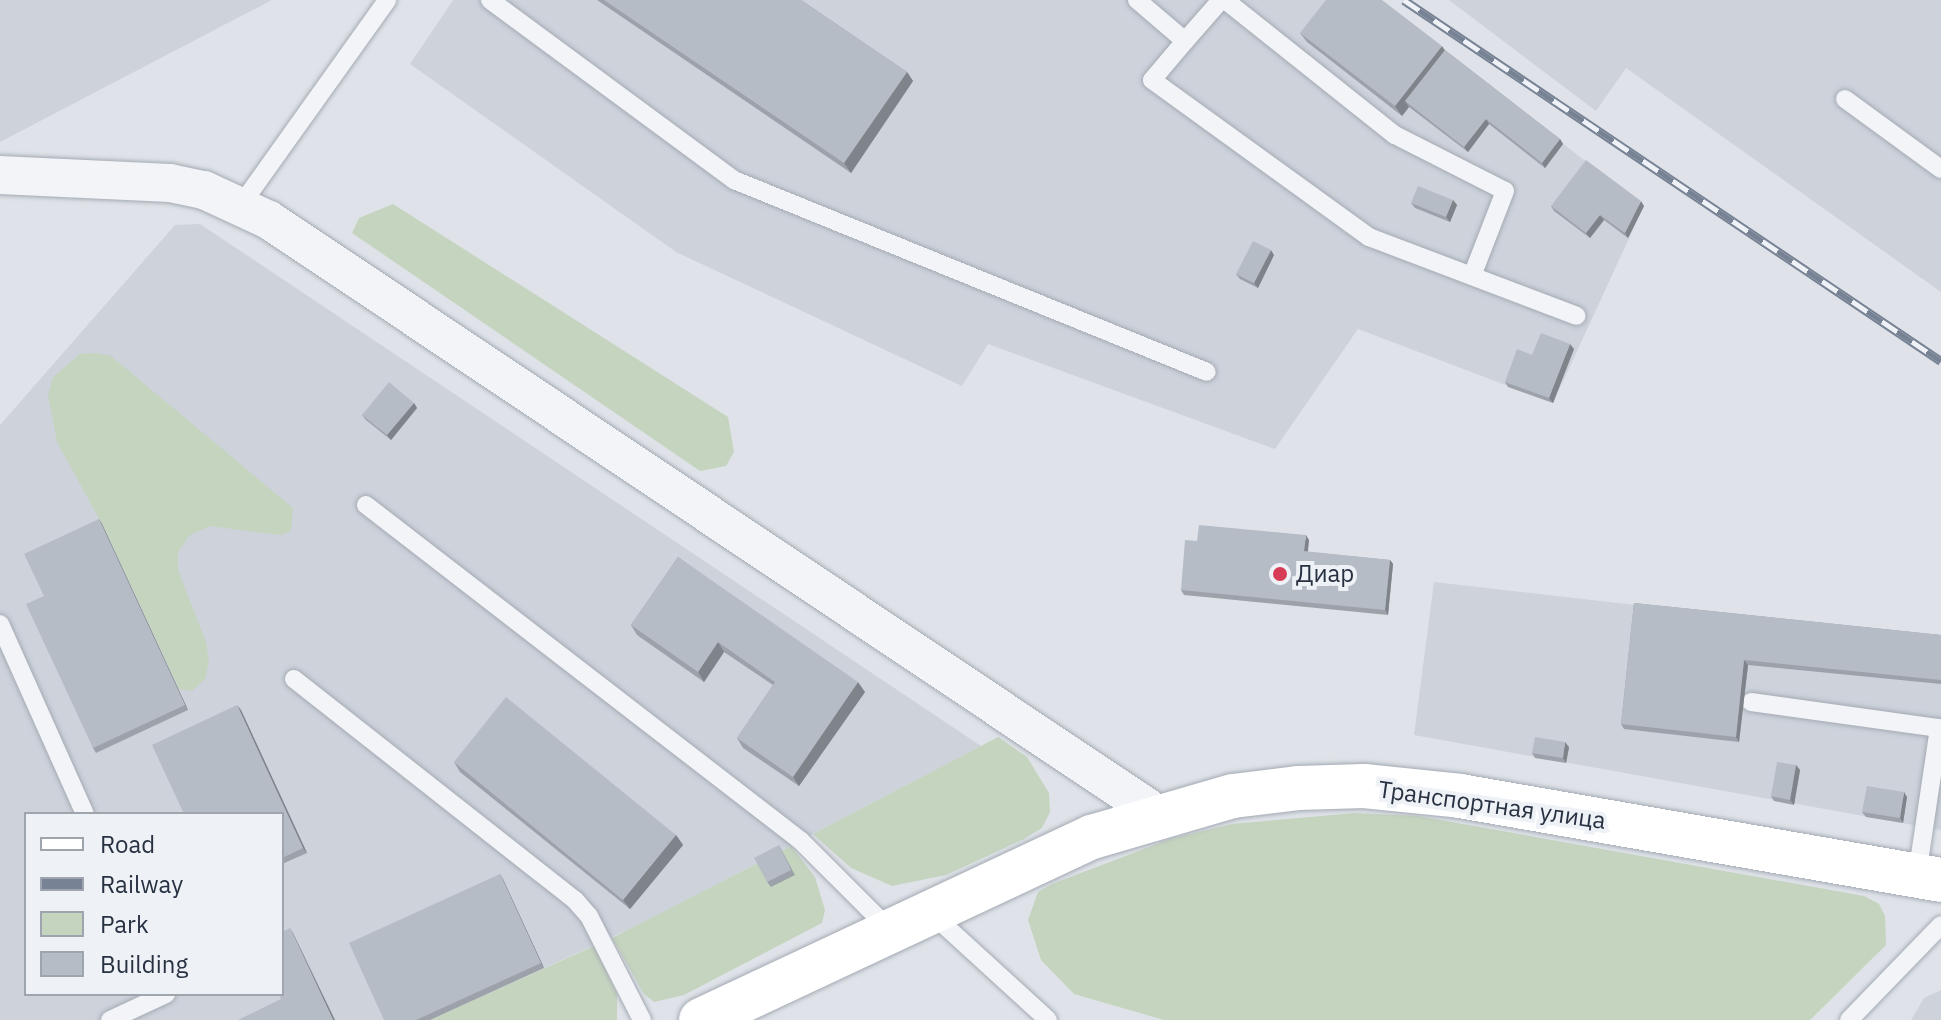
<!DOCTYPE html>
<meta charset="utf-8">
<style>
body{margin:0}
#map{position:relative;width:1941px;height:1020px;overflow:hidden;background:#dfe3e9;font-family:"IBM Plex Sans",sans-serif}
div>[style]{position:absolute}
.built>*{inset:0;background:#cdd2db}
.green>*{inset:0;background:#c5d4bf}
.roads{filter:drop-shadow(0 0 2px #a4aab3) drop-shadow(0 0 2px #a4aab3)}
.lane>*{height:18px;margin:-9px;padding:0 9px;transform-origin:9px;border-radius:9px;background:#f2f4f7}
.street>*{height:38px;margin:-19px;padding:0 19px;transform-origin:19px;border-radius:19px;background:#f2f4f7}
.secondary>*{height:44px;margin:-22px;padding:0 22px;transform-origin:22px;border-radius:22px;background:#fff}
.rail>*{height:9px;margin-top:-4.5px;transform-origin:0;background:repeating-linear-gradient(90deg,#eef2f7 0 18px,#778294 0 36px);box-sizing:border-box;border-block:2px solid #778294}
.wall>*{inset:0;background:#9da2aa}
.shaded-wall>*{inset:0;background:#7f848b}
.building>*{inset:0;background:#b6bcc6}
.dots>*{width:22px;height:22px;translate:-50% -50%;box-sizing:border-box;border:4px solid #eef2f7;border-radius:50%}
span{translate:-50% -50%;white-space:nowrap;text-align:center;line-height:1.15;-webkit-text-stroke:8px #eef2f7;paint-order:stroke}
.poi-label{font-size:24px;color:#273141}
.left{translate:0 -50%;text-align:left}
.street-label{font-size:24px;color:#273141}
.legend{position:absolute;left:24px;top:812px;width:260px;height:184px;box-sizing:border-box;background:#eef2f7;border:2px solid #9ea5ae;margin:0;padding:10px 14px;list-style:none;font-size:24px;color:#273141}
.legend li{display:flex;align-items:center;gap:16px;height:40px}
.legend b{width:40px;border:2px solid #9ea5ae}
</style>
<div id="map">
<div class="built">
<div style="clip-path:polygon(0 0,272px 0,0 142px)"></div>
<div style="clip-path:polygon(453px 0,1376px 0,1644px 206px,1553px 403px,1358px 329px,1275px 449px,988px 344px,962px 386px,676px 252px,410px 64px)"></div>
<div style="clip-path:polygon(1449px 0,1941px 0,1941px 292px,1626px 68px,1596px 111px)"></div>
<div style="clip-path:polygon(evenodd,200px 224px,290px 284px,981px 746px,645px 922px,430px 1020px,0 1020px,0 425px,175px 225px,200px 224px,26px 814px,282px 814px,282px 994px,26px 994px,26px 814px)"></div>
<div style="clip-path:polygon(1434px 582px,1941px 640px,1941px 830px,1414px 735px)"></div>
<div style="clip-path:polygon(1941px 990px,1941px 1020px,1911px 1020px,1924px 998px)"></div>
</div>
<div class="green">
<div style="clip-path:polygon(393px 204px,728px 417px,734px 452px,726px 466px,700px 471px,352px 233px,359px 218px)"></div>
<div style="clip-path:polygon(96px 353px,111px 356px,293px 508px,291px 531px,280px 535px,210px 526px,190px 535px,178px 552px,178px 570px,206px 642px,209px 662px,205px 679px,192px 691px,179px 689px,102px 524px,57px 442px,48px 395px,53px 377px,80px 354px)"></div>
<div style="clip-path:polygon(998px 737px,1027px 757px,1049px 793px,1050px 812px,1042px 828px,1024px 839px,946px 875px,892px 886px,851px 868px,813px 834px)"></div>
<div style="clip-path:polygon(1355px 813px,1418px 816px,1864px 896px,1879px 904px,1885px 916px,1886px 945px,1810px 1020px,1164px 1020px,1074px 994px,1041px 960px,1028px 920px,1038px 892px,1052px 884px,1170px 839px,1232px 824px)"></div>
<div style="clip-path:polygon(791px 846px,815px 877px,825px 910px,822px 923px,684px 995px,654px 1002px,644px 994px,612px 938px)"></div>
<div style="clip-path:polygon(594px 946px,617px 994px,617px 1020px,430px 1020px)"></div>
</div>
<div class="roads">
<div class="lane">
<div style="left:490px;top:0;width:303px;rotate:36.4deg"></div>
<div style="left:734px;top:180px;width:510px;rotate:22.09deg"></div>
<div style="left:1137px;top:0;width:63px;rotate:40.5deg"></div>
<div style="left:1185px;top:41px;width:51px;rotate:130.2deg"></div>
<div style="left:1152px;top:80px;width:268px;rotate:35.9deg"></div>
<div style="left:1369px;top:237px;width:222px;rotate:20.8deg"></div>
<div style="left:1225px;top:0;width:217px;rotate:38.5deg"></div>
<div style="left:1395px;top:135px;width:123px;rotate:27deg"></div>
<div style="left:1505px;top:191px;width:91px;rotate:111.2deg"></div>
<div style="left:1185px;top:41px;width:55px;rotate:-48.7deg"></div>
<div style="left:1845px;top:99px;width:119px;rotate:36.1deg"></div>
<div style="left:241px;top:205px;width:252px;rotate:-54.5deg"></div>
<div style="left:366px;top:505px;width:550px;rotate:37.68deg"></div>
<div style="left:801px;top:841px;width:127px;rotate:45deg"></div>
<div style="left:0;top:624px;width:208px;rotate:65.9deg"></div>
<div style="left:294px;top:679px;width:357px;rotate:38.2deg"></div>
<div style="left:575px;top:900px;width:21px;rotate:49deg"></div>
<div style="left:589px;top:916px;width:117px;rotate:63deg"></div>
<div style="left:1751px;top:702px;width:190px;rotate:7.9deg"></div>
<div style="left:1939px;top:728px;width:150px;rotate:98.5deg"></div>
<div style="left:932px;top:914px;width:157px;rotate:42.4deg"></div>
<div style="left:110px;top:1020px;width:62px;rotate:-24.9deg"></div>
<div style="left:1849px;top:1020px;width:132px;rotate:-45.9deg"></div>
</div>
<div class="street">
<div style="left:0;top:175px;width:170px;rotate:2.7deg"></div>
<div style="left:170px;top:183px;width:35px;rotate:12deg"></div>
<div style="left:204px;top:190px;width:72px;rotate:24.8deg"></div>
<div style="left:269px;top:220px;width:1068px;rotate:33.78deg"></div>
</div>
<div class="secondary">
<div style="left:701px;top:1020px;width:432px;rotate:-25.1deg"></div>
<div style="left:1092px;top:837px;width:147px;rotate:-16.2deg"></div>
<div style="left:1233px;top:796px;width:65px;rotate:-7deg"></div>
<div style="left:1298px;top:788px;width:66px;rotate:-1.7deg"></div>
<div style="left:1364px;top:786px;width:97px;rotate:5.9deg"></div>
<div style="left:1460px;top:796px;width:488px;rotate:9.9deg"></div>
</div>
</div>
<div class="rail">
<div style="left:1404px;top:0;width:647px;rotate:33.91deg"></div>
</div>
<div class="wall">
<div style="clip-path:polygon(597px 0,801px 0,907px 72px,913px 81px,851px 173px)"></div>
<div style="clip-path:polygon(1300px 33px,1445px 50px,1560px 139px,1563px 144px,1545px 168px,1489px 124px,1468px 152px,1409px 107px,1402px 116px,1307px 42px)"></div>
<div style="clip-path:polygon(1453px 200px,1457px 205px,1450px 222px,1415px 208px,1411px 203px)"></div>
<div style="clip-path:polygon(1551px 206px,1644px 206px,1628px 238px,1604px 220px,1590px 238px,1554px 211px)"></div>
<div style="clip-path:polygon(1274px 255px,1258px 288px,1240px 279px,1236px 274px)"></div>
<div style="clip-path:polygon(1574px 349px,1553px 403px,1508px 387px,1505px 382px)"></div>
<div style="clip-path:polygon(414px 403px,417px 408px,391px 440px,366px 420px,362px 415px)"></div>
<div style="clip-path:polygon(99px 519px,102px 524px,188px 710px,96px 753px,93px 748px,44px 596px)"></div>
<div style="clip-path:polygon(1309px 540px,1308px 552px,1390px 560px,1393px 564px,1388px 615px,1184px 595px,1181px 590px,1197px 541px)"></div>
<div style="clip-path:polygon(678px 557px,865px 692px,799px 786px,743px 748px,737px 738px,773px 685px,724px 652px,704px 682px,637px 635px,631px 625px)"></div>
<div style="clip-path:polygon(1634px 603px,1941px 635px,1941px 684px,1748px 665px,1739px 742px,1624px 729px,1621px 724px)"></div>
<div style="clip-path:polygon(241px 710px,307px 853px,282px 864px,282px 814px)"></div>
<div style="clip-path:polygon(1569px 747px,1566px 763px,1535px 758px,1532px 753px)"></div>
<div style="clip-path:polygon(454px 762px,676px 835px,683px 845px,630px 909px,460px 772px)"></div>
<div style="clip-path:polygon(1796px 765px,1800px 770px,1794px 805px,1774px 801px,1771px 796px)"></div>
<div style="clip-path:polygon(1907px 797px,1903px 823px,1866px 817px,1862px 812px)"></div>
<div style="clip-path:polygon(779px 845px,795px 875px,771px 887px,767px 882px)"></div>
<div style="clip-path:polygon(500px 874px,544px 968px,430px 1020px,384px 1020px)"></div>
</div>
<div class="shaded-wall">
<div style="clip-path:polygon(1442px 46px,1448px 55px,1405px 101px,1409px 107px,1402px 116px,1395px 106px)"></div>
<div style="clip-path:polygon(907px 72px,913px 81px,851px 173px,844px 163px)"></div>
<div style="clip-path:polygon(1486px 119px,1489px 124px,1468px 152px,1464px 147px)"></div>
<div style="clip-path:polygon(1560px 139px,1563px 144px,1545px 168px,1542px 163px)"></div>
<div style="clip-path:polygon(1453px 200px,1457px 205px,1450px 222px,1446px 217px)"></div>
<div style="clip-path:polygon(1641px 201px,1644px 206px,1628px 238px,1625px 233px)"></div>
<div style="clip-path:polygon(1600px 215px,1604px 220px,1590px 238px,1586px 233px)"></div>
<div style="clip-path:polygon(1271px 250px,1274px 255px,1258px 288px,1254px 283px)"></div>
<div style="clip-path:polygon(1570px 344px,1574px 349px,1553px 403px,1549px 398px)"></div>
<div style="clip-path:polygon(414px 403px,417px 408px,391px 440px,387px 435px)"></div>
<div style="clip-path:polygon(99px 519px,102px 524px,188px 710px,185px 705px)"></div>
<div style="clip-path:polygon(1306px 535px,1309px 540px,1307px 556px,1304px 551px)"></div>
<div style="clip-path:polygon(1390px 560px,1393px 564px,1388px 615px,1385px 610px)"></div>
<div style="clip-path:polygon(718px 642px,724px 652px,704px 682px,698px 672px)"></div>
<div style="clip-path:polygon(1744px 660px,1748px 665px,1739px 742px,1736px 737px)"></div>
<div style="clip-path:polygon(858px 682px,865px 692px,799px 786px,793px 777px)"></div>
<div style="clip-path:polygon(237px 705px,241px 710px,307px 853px,303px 848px)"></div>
<div style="clip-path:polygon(1565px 742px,1569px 747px,1566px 763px,1563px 758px)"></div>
<div style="clip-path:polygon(1796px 765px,1800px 770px,1794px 805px,1790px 800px)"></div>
<div style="clip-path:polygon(1904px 792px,1907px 797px,1903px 823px,1900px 818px)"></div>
<div style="clip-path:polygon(676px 835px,683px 845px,630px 909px,623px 900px)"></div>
<div style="clip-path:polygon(500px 874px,503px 879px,544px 968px,541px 963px)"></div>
<div style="clip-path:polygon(290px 928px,293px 933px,335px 1020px,333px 1020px)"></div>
</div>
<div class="building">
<div style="clip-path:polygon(604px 0,801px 0,907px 72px,844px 163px)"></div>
<div style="clip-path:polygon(1326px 0,1382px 0,1442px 46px,1395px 106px,1300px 33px)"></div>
<div style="clip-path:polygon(1445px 50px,1560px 139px,1542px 163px,1486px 119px,1464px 147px,1405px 101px)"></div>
<div style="clip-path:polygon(1586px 160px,1641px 201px,1625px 233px,1600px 215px,1586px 233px,1551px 206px)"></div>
<div style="clip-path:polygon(1418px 186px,1453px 200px,1446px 217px,1411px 203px)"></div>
<div style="clip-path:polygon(1253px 241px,1271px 250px,1254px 283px,1236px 274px)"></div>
<div style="clip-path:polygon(1541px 333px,1570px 344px,1549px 398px,1505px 382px,1517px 349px,1532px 355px)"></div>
<div style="clip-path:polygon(389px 382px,414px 403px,387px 435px,362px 415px)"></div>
<div style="clip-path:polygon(99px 519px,185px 705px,93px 748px,26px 604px,44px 596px,24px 554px)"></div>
<div style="clip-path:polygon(1199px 525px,1306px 535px,1304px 551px,1390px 560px,1385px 610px,1181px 590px,1185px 540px,1197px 541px)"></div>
<div style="clip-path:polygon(678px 557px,858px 682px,793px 777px,737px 738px,775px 682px,718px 642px,698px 672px,631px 625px)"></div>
<div style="clip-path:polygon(1634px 603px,1941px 635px,1941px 680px,1744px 660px,1736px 737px,1621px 724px)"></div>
<div style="clip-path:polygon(506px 697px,676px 835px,623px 900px,454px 762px)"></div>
<div style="clip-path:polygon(237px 705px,303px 848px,282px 858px,282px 814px,184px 814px,152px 745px)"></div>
<div style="clip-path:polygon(1535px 737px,1565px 742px,1563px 758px,1532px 753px)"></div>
<div style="clip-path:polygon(1777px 762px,1796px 765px,1790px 800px,1771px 796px)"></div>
<div style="clip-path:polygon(1867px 786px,1904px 792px,1900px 818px,1862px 812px)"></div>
<div style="clip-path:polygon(779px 845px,791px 870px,767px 882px,754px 858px)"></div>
<div style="clip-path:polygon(500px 874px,541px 963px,416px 1020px,384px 1020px,349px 943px)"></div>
<div style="clip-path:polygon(290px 928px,333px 1020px,238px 1020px,281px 999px,279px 994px,282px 994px,282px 932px)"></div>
</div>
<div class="dots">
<div style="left:1280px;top:574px;background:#d63c55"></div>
</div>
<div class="poi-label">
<span class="left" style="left:1296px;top:574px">Диар</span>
</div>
<div class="street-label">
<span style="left:1492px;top:805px;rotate:8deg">Транспортная улица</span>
</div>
<ul class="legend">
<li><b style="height:10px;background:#fff"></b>Road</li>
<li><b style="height:10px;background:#778294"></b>Railway</li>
<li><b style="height:22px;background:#c5d4bf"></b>Park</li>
<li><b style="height:22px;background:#b6bcc6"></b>Building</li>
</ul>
</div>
